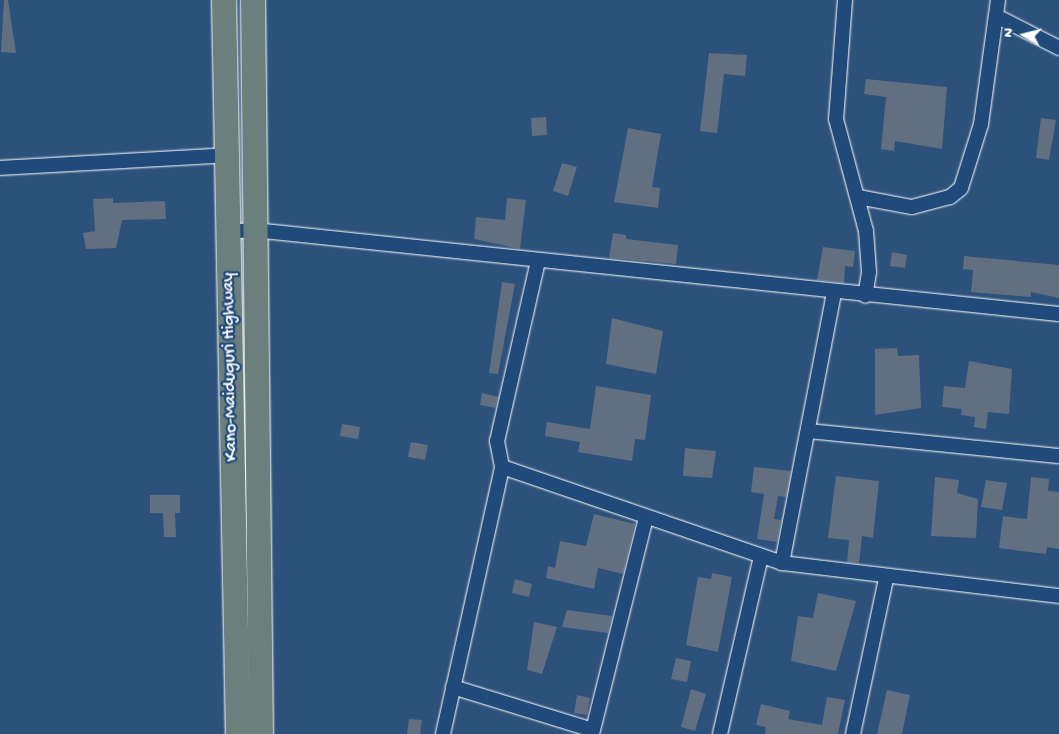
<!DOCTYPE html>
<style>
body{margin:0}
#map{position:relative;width:1059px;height:734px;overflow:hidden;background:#2c517b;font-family:"Gochi Hand",sans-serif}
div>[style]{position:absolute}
.building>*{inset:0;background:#626f81}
.roads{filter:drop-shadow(0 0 1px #fff) drop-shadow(0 0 1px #fff)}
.street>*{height:14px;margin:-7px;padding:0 7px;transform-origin:7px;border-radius:7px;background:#1f4a7a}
.highway>*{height:24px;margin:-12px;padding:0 12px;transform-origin:12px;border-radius:12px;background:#6b7f7c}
span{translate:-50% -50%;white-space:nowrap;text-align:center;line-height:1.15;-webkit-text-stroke:4.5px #1f4a7a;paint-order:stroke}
.street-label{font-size:18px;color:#fff}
.north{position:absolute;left:999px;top:10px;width:50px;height:50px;-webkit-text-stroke:4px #1f4a7a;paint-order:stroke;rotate:278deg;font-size:14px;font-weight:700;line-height:20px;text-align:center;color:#fff}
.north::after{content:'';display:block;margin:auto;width:18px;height:22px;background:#fff;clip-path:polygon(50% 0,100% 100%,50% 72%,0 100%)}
</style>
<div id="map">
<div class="building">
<div style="clip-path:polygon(4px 0,8px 0,16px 53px,1px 52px)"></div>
<div style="clip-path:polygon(709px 53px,747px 55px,745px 76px,724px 74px,717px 133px,700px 131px)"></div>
<div style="clip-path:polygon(866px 79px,947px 87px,942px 149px,895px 141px,894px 151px,881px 149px,886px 97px,864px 94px)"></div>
<div style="clip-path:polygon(546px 117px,547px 135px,532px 136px,531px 118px)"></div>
<div style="clip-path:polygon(1041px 118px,1056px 120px,1049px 160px,1036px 158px)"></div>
<div style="clip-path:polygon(628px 128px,661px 134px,652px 187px,660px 188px,658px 208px,614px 202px)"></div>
<div style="clip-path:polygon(562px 163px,577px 167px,568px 196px,553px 191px)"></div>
<div style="clip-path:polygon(113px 198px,113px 203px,165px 201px,166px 219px,122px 220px,116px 248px,86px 249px,83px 233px,95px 231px,93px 199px)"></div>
<div style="clip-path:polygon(507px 198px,526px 200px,520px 249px,474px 239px,476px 217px,505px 220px)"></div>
<div style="clip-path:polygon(613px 233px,626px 235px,626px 239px,678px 245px,676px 264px,609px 258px)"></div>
<div style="clip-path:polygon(823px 247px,855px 251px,853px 267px,845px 266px,844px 283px,817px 280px)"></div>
<div style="clip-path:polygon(892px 252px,907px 255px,905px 268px,890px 266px)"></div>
<div style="clip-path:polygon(964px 256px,1059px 265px,1059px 298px,1031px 292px,1031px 297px,971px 292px,973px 270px,963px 269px)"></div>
<div style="clip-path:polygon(502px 282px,515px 284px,498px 374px,489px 373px)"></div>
<div style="clip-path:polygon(612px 318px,663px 331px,656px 374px,606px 364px)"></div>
<div style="clip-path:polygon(897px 348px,898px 356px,919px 355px,921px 408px,875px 415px,875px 349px)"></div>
<div style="clip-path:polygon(969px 361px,1012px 369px,1009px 414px,988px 412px,986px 429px,974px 427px,975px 417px,961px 415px,962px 409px,942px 407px,944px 386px,965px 388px)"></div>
<div style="clip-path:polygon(596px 386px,651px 395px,645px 440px,635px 439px,632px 461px,578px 452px,580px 442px,545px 436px,547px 422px,590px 429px)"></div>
<div style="clip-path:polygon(482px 393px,498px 397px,495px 408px,480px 405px)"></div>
<div style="clip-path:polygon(342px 424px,360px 427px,358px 439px,340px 436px)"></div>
<div style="clip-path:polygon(411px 442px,428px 445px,425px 460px,408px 457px)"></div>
<div style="clip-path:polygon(685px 448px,716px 451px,712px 478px,683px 476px)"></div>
<div style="clip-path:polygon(754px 467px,791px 471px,786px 497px,778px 496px,774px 519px,781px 520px,777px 542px,757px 539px,764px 494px,751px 492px)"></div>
<div style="clip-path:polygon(836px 476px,879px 481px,873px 538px,862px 536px,859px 563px,847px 562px,849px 540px,828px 538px)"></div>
<div style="clip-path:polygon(935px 477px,959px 480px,957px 493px,978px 499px,976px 538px,931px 536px)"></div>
<div style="clip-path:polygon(1031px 477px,1049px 479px,1048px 491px,1059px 492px,1059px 549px,1047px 547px,1046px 554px,999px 548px,1003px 516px,1027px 519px)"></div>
<div style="clip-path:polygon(986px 480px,1007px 483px,1002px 510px,981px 507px)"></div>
<div style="clip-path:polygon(150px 495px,180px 495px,180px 513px,175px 513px,176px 537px,164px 537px,163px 513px,150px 513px)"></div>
<div style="clip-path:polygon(594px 514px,635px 524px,623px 574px,598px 568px,594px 589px,546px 578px,548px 566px,555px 568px,560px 541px,586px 546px)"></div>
<div style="clip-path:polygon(712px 573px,732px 577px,718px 652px,686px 645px,698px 577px,711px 579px)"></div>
<div style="clip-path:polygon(515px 579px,532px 584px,529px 597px,512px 593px)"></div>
<div style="clip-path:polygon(818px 593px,856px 601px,836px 671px,791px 661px,798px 616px,813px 618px)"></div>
<div style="clip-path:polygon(567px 610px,612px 616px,608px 633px,562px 627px)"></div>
<div style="clip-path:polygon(534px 622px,557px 627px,542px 674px,527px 670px)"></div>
<div style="clip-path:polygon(676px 658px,691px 661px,687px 682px,671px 679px)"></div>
<div style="clip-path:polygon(691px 689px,706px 694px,695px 731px,681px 727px)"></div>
<div style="clip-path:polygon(887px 690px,910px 695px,902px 734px,877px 734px)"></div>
<div style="clip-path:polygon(577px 695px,590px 698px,587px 715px,574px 713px)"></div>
<div style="clip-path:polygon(827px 697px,845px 700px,838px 734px,765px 734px,766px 727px,756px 725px,761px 704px,790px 711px,788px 719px,822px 725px)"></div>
<div style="clip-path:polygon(409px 719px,422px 720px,420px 734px,407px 734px)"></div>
</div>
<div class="roads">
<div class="street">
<div style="left:845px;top:0;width:119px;rotate:94.3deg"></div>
<div style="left:836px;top:119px;width:116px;rotate:75deg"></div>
<div style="left:866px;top:231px;width:41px;rotate:85.8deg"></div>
<div style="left:869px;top:272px;width:24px;rotate:99deg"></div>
<div style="left:996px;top:16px;width:71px;rotate:26.9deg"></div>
<div style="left:0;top:168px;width:229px;rotate:-3.2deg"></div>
<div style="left:858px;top:197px;width:55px;rotate:10.5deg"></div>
<div style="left:912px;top:207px;width:39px;rotate:-15deg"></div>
<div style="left:950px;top:197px;width:14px;rotate:-39deg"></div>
<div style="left:961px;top:188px;width:67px;rotate:-72.6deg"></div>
<div style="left:981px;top:124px;width:125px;rotate:-82.2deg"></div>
<div style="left:229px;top:232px;width:25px;rotate:-5deg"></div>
<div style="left:254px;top:230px;width:809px;rotate:5.96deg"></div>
<div style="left:538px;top:261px;width:185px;rotate:102.8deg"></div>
<div style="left:497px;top:441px;width:26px;rotate:79deg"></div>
<div style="left:502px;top:467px;width:296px;rotate:18.9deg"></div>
<div style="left:782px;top:563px;width:279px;rotate:6.8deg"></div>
<div style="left:808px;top:431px;width:252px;rotate:5.7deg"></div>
<div style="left:782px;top:563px;width:275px;rotate:-79.1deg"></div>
<div style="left:453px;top:687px;width:146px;rotate:17.1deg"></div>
<div style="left:443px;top:734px;width:273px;rotate:-77.5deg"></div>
<div style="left:592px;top:734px;width:223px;rotate:-76deg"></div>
<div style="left:720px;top:734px;width:182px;rotate:-77deg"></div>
<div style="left:853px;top:734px;width:158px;rotate:-78deg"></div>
</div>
<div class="highway">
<div style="left:224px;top:0;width:734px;rotate:88.91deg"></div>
<div style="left:253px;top:0;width:734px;rotate:89.38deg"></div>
</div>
</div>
<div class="street-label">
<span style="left:231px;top:367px;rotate:-91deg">Kano-Maiduguri Highway</span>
</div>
<div class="north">N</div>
</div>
